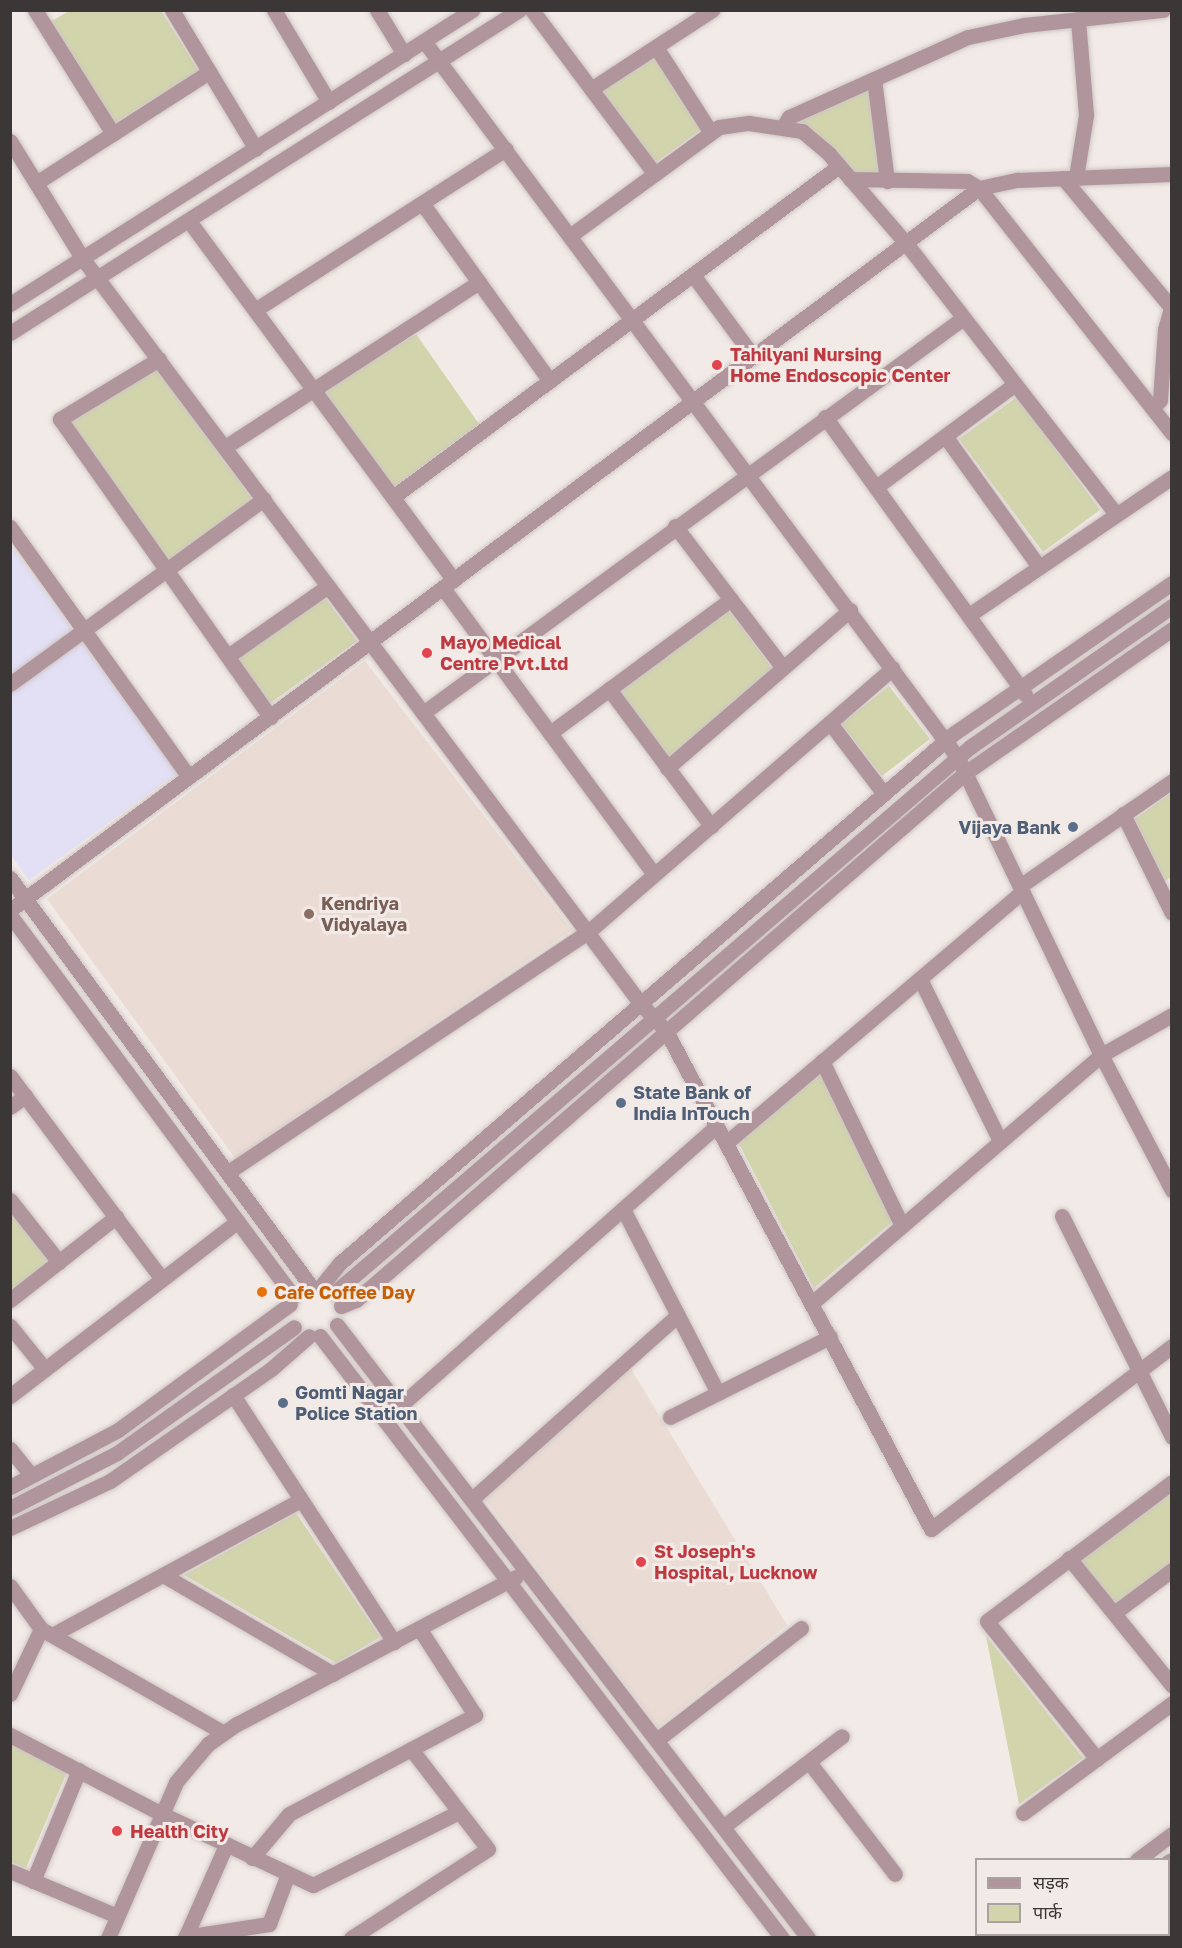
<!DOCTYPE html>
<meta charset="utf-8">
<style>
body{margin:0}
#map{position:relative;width:1182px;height:1948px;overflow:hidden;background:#f2eae6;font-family:"Golos Text","Noto Sans Devanagari",sans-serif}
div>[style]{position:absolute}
.commercial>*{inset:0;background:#e3dff5}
.built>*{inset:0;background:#eadcd4}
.green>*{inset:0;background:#d2d5ac}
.roads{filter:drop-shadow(0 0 2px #cdc6c3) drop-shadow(0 0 2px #cdc6c3)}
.minor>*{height:15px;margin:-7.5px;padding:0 7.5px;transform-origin:7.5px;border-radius:7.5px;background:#b1959d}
.dots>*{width:16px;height:16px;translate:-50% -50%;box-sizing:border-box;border:3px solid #f2eae6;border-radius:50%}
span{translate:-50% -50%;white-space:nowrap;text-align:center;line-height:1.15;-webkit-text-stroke:6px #f2eae6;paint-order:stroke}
.health-label{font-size:18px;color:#be3a42;font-weight:700}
.left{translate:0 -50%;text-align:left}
.service-label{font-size:18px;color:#4e5e75;font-weight:700}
.right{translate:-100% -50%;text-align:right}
.education-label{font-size:18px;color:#785e54;font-weight:700}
.food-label{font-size:18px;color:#c56008;font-weight:700}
.frame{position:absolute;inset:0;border:12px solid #3b3736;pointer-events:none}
.legend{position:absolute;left:975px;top:1858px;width:195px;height:78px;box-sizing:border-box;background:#f2eae6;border:2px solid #a9a2a0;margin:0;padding:8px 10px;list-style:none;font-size:18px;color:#3b3736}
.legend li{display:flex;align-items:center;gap:12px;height:30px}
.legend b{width:30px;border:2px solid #a9a2a0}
</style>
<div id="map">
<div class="commercial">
<div style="clip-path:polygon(10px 545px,177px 773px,29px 880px,11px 855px)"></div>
</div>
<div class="built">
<div style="clip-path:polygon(365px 661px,572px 930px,235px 1158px,47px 899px)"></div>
<div style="clip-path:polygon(631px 1369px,787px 1625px,658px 1727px,485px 1499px)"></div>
</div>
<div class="green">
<div style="clip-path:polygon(69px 11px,161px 11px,199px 71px,113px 124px,50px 22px)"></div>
<div style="clip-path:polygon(655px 55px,702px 129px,655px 163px,600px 88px)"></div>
<div style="clip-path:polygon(870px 88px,881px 175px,855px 174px,800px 120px)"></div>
<div style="clip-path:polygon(416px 334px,479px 424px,393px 488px,323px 392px)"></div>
<div style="clip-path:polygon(156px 369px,253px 500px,168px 561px,70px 422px)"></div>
<div style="clip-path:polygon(1017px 397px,1100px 510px,1043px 552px,959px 439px)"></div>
<div style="clip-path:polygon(321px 592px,357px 641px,269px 704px,233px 655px)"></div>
<div style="clip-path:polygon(728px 609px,772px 668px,667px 759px,616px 693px)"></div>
<div style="clip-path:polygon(889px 686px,930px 739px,882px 776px,841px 724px)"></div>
<div style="clip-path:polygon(1171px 793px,1171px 877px,1165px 881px,1135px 819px)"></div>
<div style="clip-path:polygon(821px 1074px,892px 1222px,814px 1288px,738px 1142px)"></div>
<div style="clip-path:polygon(10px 1212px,50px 1261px,11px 1291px)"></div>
<div style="clip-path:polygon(1171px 1491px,1171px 1562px,1116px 1605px,1079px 1558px)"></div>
<div style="clip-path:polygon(296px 1513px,380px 1637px,336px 1663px,184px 1575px)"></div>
<div style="clip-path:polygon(986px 1636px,1083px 1758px,1019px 1804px)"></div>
<div style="clip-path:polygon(10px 1742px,67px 1772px,26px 1868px,11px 1862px)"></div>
</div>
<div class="roads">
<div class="minor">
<div style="left:35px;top:10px;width:146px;rotate:57.8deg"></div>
<div style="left:172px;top:10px;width:162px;rotate:58.9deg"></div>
<div style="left:274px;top:10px;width:107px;rotate:59.1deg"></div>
<div style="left:377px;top:10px;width:52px;rotate:58.5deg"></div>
<div style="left:532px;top:10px;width:204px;rotate:53.2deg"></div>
<div style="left:424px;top:41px;width:894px;rotate:53.32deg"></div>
<div style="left:958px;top:758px;width:330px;rotate:64.3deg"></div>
<div style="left:1101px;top:1055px;width:153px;rotate:62.3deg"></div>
<div style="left:656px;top:47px;width:100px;rotate:57.3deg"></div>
<div style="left:874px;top:79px;width:103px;rotate:82.7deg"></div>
<div style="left:591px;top:89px;width:145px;rotate:-33.1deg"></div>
<div style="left:783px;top:127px;width:12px;rotate:-59deg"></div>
<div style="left:789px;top:117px;width:196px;rotate:-24.1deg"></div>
<div style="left:968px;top:37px;width:57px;rotate:-12.1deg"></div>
<div style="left:1024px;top:25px;width:140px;rotate:-6.2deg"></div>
<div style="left:10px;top:141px;width:139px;rotate:58.3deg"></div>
<div style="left:83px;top:259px;width:931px;rotate:53.17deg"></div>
<div style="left:641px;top:1004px;width:37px;rotate:47deg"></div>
<div style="left:666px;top:1031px;width:564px;rotate:61.98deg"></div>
<div style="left:931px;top:1529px;width:303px;rotate:-37.2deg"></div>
<div style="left:1076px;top:177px;width:63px;rotate:-80.8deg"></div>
<div style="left:1086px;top:115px;width:96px;rotate:-94.8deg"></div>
<div style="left:1063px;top:178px;width:168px;rotate:50.1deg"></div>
<div style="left:850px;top:179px;width:117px;rotate:1deg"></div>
<div style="left:967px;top:181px;width:14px;rotate:30deg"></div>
<div style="left:979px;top:188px;width:312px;rotate:51.8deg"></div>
<div style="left:36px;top:183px;width:206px;rotate:-32.7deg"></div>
<div style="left:422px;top:203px;width:219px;rotate:54.3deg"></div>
<div style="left:189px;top:221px;width:446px;rotate:53.6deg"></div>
<div style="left:571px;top:235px;width:183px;rotate:-36.1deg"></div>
<div style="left:719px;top:127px;width:30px;rotate:-8deg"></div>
<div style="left:749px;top:123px;width:54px;rotate:8.6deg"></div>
<div style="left:802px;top:131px;width:35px;rotate:40deg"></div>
<div style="left:829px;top:154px;width:116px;rotate:49.2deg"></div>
<div style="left:905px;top:242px;width:344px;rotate:52.2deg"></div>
<div style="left:693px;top:275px;width:101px;rotate:53.5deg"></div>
<div style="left:10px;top:304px;width:548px;rotate:-32.47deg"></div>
<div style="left:255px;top:310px;width:298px;rotate:-32.7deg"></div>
<div style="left:10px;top:333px;width:603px;rotate:-32.4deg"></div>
<div style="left:159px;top:359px;width:116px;rotate:148.8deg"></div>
<div style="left:60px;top:419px;width:365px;rotate:54.8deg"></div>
<div style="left:1152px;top:408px;width:11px;rotate:-45deg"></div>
<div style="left:1160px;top:400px;width:71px;rotate:-86deg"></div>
<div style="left:1165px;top:329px;width:25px;rotate:-74deg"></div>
<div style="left:825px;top:417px;width:342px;rotate:54.2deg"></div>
<div style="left:945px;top:436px;width:161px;rotate:54.3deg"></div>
<div style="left:225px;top:447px;width:303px;rotate:-33deg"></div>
<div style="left:876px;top:487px;width:173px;rotate:-36.5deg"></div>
<div style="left:393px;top:497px;width:555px;rotate:-36.58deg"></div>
<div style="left:675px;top:526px;width:178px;rotate:52.7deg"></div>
<div style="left:10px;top:527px;width:307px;rotate:54.4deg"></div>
<div style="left:443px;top:588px;width:355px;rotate:53.6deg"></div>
<div style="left:969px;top:615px;width:245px;rotate:-34.2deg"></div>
<div style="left:228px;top:656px;width:122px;rotate:-35deg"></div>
<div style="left:10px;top:684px;width:314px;rotate:-36.1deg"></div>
<div style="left:609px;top:689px;width:171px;rotate:53.3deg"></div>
<div style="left:423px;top:713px;width:669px;rotate:-36.18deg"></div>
<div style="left:830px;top:723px;width:89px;rotate:52.7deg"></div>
<div style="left:550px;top:733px;width:225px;rotate:-36.5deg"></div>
<div style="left:667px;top:768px;width:242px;rotate:-40.8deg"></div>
<div style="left:1123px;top:814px;width:110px;rotate:63.7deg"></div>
<div style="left:10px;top:878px;width:506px;rotate:53.61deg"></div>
<div style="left:1020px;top:886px;width:185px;rotate:-34.6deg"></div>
<div style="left:10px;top:910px;width:1208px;rotate:-36.69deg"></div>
<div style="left:979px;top:188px;width:40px;rotate:-12deg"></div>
<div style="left:1018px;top:180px;width:154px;rotate:-2.2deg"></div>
<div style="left:10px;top:915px;width:475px;rotate:53.4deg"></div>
<div style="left:920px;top:979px;width:181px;rotate:63.7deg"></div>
<div style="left:822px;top:1061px;width:183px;rotate:64.1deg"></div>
<div style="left:10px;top:1076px;width:252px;rotate:53.2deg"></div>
<div style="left:10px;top:1107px;width:19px;rotate:-36deg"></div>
<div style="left:726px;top:1143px;width:388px;rotate:-40.3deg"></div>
<div style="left:228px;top:1172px;width:433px;rotate:-33.7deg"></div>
<div style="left:588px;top:932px;width:403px;rotate:-40.9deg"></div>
<div style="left:10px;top:1200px;width:79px;rotate:51.7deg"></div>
<div style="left:623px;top:1209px;width:207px;rotate:62.7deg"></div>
<div style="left:1062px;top:1216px;width:247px;rotate:63.5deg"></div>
<div style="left:322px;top:1285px;width:28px;rotate:-51deg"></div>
<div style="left:340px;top:1263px;width:810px;rotate:-40.79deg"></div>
<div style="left:953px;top:734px;width:266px;rotate:-34.6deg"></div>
<div style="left:334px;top:1293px;width:838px;rotate:-40.65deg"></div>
<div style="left:970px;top:747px;width:246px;rotate:-34.9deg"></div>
<div style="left:10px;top:1300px;width:135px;rotate:-38.1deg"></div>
<div style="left:812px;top:1303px;width:381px;rotate:-40.6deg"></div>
<div style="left:1101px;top:1055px;width:81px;rotate:-29.4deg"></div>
<div style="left:341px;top:1306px;width:16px;rotate:-22deg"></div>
<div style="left:356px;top:1300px;width:805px;rotate:-40.87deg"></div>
<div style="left:965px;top:773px;width:252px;rotate:-34.8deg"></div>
<div style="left:337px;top:1325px;width:773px;rotate:52.46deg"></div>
<div style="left:10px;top:1326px;width:55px;rotate:50.9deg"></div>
<div style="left:320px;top:1336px;width:759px;rotate:52.5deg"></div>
<div style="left:233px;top:1395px;width:295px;rotate:56.9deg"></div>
<div style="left:10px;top:1396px;width:287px;rotate:-37.5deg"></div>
<div style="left:400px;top:1406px;width:423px;rotate:-41.5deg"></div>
<div style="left:670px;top:1417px;width:179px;rotate:-26.6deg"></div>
<div style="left:10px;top:1449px;width:33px;rotate:51deg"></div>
<div style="left:10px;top:1487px;width:122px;rotate:-27.8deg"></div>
<div style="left:118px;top:1430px;width:213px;rotate:-36.2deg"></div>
<div style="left:472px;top:1499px;width:276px;rotate:-41.8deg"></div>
<div style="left:10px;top:1508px;width:120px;rotate:-27.2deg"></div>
<div style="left:117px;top:1453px;width:217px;rotate:-35.4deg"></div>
<div style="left:10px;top:1528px;width:110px;rotate:-25.2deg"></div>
<div style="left:110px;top:1481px;width:196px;rotate:-34.8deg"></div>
<div style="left:271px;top:1369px;width:50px;rotate:-41deg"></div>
<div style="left:1069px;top:1558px;width:164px;rotate:51deg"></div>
<div style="left:163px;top:1575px;width:197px;rotate:30.2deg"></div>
<div style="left:10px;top:1586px;width:53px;rotate:54.2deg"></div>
<div style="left:41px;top:1629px;width:210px;rotate:29.6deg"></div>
<div style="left:1114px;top:1613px;width:72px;rotate:-36.6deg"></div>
<div style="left:52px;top:1635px;width:281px;rotate:-28.5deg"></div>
<div style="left:10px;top:1694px;width:72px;rotate:-64.5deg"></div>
<div style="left:10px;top:1735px;width:171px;rotate:27.5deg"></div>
<div style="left:162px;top:1814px;width:167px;rotate:25.2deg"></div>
<div style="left:313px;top:1885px;width:163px;rotate:-26.6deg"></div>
<div style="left:658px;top:1739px;width:181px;rotate:-37.8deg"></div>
<div style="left:1097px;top:1759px;width:176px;rotate:-128.6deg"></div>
<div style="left:987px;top:1621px;width:231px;rotate:-36.9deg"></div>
<div style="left:809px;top:1762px;width:141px;rotate:52.5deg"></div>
<div style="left:1023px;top:1813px;width:185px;rotate:-36.4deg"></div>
<div style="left:724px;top:1826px;width:148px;rotate:-37.3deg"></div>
<div style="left:252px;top:1858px;width:57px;rotate:-49.9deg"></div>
<div style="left:289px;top:1814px;width:211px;rotate:-28deg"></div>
<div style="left:475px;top:1715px;width:103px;rotate:-122.8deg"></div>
<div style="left:1137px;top:1860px;width:44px;rotate:-36.6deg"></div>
<div style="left:1168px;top:1862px;width:4px;rotate:-27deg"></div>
<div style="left:10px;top:1871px;width:116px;rotate:22.8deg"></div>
<div style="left:33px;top:1881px;width:120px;rotate:-67.5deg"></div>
<div style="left:185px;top:1937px;width:85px;rotate:-8.8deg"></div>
<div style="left:269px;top:1924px;width:53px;rotate:-69.2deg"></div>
<div style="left:108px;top:1938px;width:170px;rotate:-66.4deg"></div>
<div style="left:176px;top:1782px;width:50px;rotate:-49.9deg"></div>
<div style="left:208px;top:1744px;width:35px;rotate:-35deg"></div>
<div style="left:237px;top:1724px;width:315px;rotate:-27.8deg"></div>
<div style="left:185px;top:1938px;width:102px;rotate:-66.2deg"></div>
<div style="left:351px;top:1938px;width:163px;rotate:-33deg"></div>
<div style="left:488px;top:1849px;width:126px;rotate:-127.6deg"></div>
<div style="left:1033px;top:1938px;width:6px;rotate:-45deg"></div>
<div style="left:1067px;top:1938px;width:6px;rotate:-45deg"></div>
</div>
</div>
<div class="dots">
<div style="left:717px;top:365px;background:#e0444e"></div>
<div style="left:427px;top:653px;background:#e0444e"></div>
<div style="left:1073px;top:827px;background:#5c6f8a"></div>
<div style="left:309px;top:914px;background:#8d6e63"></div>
<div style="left:621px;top:1103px;background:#5c6f8a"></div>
<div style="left:262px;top:1292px;background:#e8710a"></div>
<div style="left:283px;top:1403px;background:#5c6f8a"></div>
<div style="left:641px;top:1562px;background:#e0444e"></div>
<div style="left:117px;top:1831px;background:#e0444e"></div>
</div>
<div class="health-label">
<span class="left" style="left:730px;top:365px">Tahilyani Nursing<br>Home Endoscopic Center</span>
<span class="left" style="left:440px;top:653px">Mayo Medical<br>Centre Pvt.Ltd</span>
<span class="left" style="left:654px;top:1562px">St Joseph's<br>Hospital, Lucknow</span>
<span class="left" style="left:130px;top:1831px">Health City</span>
</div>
<div class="service-label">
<span class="right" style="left:1061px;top:827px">Vijaya Bank</span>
<span class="left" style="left:633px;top:1103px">State Bank of<br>India InTouch</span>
<span class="left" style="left:295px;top:1403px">Gomti Nagar<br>Police Station</span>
</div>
<div class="education-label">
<span class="left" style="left:321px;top:914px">Kendriya<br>Vidyalaya</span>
</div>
<div class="food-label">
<span class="left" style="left:274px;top:1292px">Cafe Coffee Day</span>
</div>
<div class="frame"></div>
<ul class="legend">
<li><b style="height:8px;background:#b1959d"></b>सड़क</li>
<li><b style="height:16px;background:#d2d5ac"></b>पार्क</li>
</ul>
</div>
